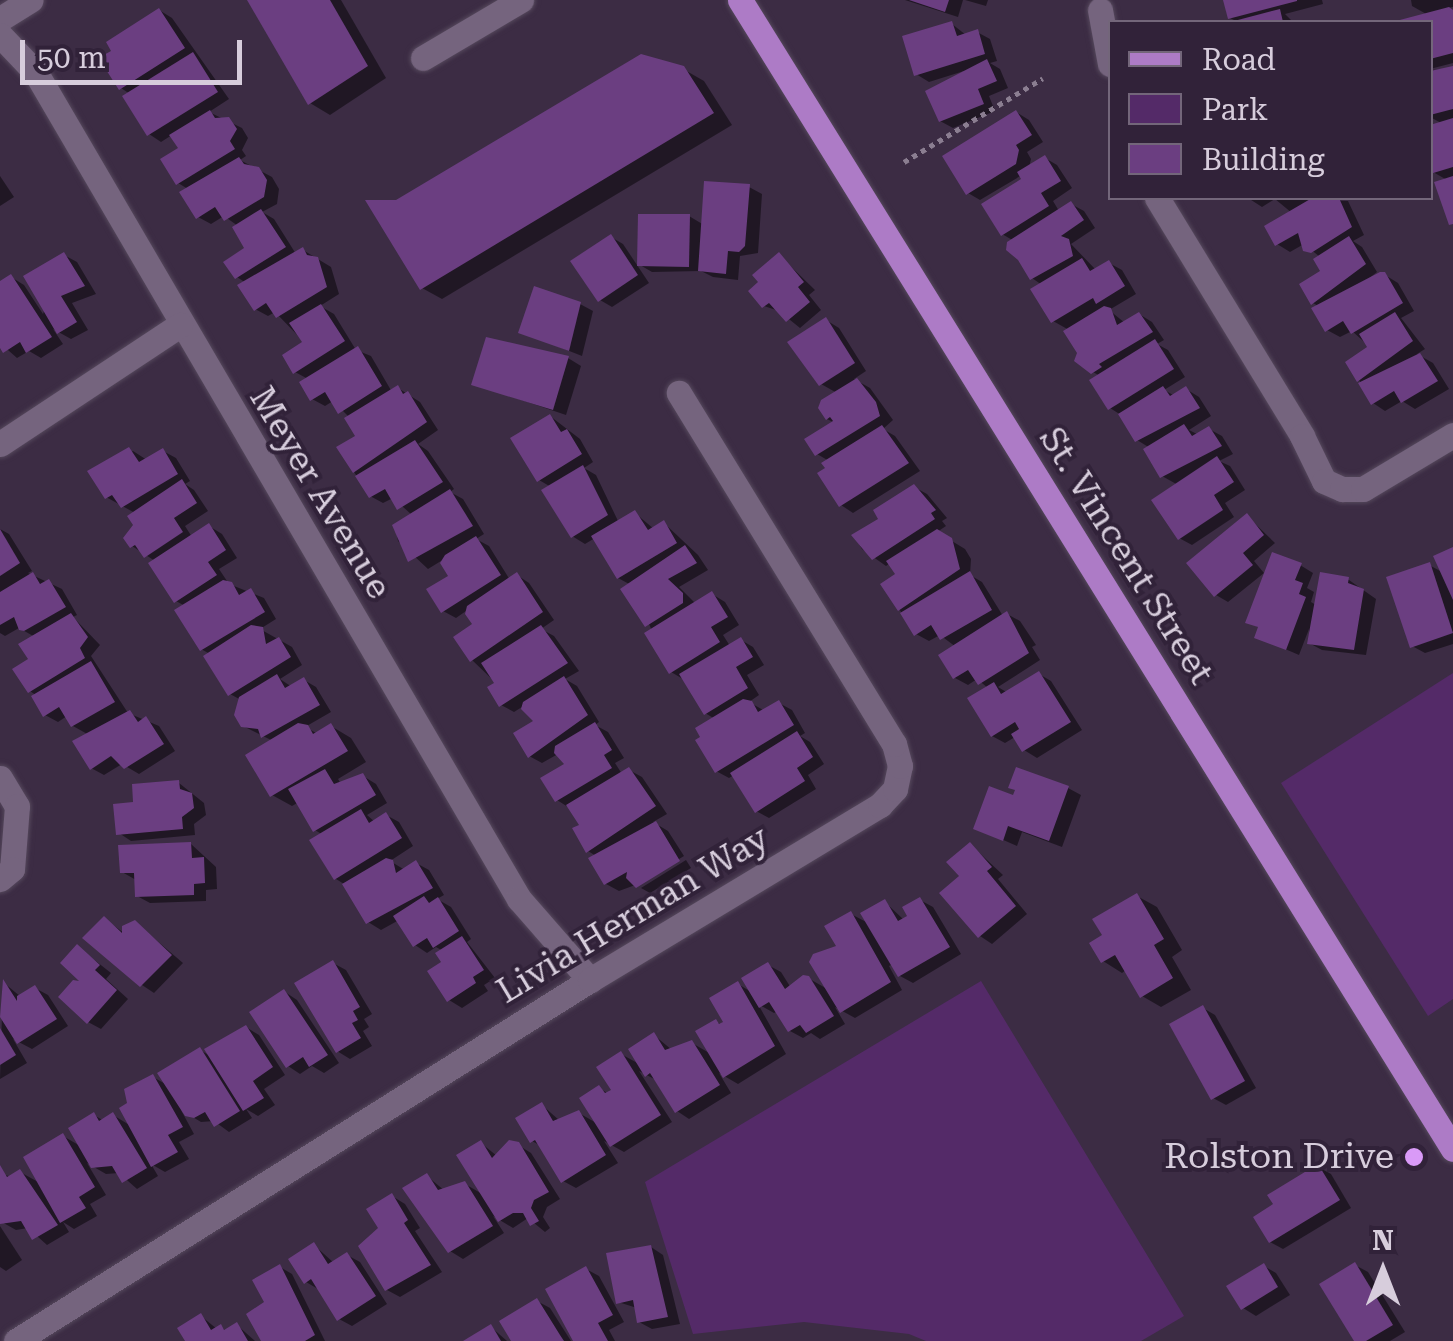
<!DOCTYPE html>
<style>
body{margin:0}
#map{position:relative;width:1453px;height:1341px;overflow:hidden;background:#3c2c44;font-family:"Roboto Serif",serif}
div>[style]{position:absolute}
.green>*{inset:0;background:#542a68}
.shadow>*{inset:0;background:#0007}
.building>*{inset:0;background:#6b3e81}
.path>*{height:5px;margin-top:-2.5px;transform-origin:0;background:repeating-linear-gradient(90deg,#8b7e91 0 5px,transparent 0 10px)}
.roads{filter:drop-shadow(0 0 2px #55485c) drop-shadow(0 0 2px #55485c)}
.minor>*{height:25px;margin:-12.5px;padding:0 12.5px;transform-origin:12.5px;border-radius:12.5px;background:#75647e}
.major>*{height:25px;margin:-12.5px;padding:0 12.5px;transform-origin:12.5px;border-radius:12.5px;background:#ad7bc6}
.dots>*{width:28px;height:28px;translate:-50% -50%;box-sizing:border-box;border:5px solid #312239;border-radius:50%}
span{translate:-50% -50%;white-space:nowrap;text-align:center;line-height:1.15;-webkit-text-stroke:8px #312239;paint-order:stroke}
.street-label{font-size:35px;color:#d7cddc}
.poi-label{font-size:35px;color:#d7cddc}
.right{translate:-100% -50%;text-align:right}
.legend{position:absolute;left:1108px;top:20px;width:325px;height:180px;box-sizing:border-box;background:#312239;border:2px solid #73667a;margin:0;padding:12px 18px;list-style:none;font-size:30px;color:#d7cddc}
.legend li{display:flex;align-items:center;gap:20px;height:50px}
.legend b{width:50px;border:2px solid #73667a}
.north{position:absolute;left:1333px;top:1221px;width:100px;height:100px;-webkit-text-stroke:8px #312239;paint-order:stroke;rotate:0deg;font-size:28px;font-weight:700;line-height:40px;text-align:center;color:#d7cddc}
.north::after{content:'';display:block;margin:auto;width:35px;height:45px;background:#d7cddc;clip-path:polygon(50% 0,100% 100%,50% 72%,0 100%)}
.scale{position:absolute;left:20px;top:40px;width:222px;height:45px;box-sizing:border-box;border:5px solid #d7cddc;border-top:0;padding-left:12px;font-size:30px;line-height:35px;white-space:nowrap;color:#d7cddc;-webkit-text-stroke:8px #312239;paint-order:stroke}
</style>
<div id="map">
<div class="green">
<div style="clip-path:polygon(1453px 673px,1453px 999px,1428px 1016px,1281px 783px)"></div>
<div style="clip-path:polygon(981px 981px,1184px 1316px,1141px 1341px,926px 1341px,909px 1334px,804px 1322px,693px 1334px,645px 1182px)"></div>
</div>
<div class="shadow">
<div style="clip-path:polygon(249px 0,341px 0,386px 78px,330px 115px,310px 103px)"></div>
<div style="clip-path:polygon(905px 0,963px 0,958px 17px)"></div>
<div style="clip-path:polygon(965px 0,988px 0,986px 6px)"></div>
<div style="clip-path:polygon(1225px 0,1322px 0,1323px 4px,1285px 14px,1293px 22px,1238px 22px,1230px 18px)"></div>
<div style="clip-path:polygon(1411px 0,1453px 0,1453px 7px,1446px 8px,1453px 12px,1453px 63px,1430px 69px,1430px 22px,1401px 22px,1428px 15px,1412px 6px)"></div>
<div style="clip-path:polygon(159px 10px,172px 18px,229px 99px,209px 112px,242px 128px,248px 138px,242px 150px,246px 156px,240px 160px,272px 177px,279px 189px,277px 204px,262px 212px,274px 219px,296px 254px,303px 250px,331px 267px,339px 294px,320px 306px,334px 314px,356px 350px,371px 356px,392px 392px,398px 388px,420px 402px,438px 430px,418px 444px,428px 451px,454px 489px,450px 492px,463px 499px,484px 534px,476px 539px,489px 546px,510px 580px,517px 575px,529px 583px,554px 620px,541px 629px,554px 636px,579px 671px,565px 679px,577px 686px,599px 722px,595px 725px,608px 732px,624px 758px,615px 763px,622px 774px,629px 770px,642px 777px,667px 814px,653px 822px,668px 831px,684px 856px,638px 884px,619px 891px,606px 884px,596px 856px,588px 851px,582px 827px,571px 809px,557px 800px,568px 765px,558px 754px,542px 763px,529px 756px,537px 721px,522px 707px,514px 712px,501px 705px,497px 684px,472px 660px,476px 625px,466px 611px,456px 618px,443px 611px,451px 577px,441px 561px,428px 569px,398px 541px,395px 526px,412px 515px,393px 498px,383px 503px,370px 496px,354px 472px,359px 437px,350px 418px,333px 401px,325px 406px,312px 399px,308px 379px,295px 372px,305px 343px,275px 312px,268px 316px,255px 309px,246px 283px,237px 277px,248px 248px,238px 226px,224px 216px,211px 224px,198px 217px,188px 189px,178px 183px,181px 149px,172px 135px,161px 142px,149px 134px,130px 94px,121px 88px)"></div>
<div style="clip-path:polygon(952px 24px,966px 35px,977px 32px,990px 39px,997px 61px,990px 63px,1000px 69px,1008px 88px,989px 96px,995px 111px,953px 128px,940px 121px,964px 71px,929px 82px,916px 74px)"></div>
<div style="clip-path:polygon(683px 69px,704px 81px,732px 125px,442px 299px,422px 288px,397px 202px)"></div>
<div style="clip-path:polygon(1453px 69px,1453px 224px,1447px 180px,1433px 172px,1443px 124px,1430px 117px,1430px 70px)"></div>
<div style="clip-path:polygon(1016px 112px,1029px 120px,1043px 142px,1027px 152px,1031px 159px,1029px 168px,1045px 158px,1057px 165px,1072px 188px,1053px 201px,1059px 211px,1071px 204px,1084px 211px,1095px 228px,1071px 244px,1096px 270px,1109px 263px,1122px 270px,1136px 294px,1109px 310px,1125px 323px,1139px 314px,1152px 322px,1164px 340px,1157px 344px,1168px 350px,1185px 377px,1164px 390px,1175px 396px,1186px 389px,1199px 397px,1211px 416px,1189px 430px,1199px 435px,1209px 429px,1222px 436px,1233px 454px,1219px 461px,1230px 466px,1245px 490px,1225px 503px,1234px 517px,1192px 545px,1179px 538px,1178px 485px,1162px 476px,1150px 448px,1137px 440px,1121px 415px,1110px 408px,1100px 376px,1093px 372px,1069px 330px,1053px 321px,1042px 285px,1032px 278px,1014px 241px,1002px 234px,1025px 180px,1022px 175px,980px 200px,968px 193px)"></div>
<div style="clip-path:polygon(0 176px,14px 197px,0 206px)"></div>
<div style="clip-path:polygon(749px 187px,762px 194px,758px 253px,740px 256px,738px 280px,713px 277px,701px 271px,652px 272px,640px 265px,689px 216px,704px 225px)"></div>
<div style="clip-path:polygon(1248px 198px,1348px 201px,1364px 235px,1353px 241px,1362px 247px,1377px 272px,1363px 283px,1385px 275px,1398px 283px,1414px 311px,1401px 318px,1425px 349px,1417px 354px,1433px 363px,1449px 389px,1415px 409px,1402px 401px,1385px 411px,1373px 403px,1359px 380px,1371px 348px,1352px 331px,1340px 337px,1327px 330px,1320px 307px,1313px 303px,1324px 272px,1320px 257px,1304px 244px,1290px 252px,1277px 244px,1292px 213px,1275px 199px,1262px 207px)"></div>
<div style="clip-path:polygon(611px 237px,623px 244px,649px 283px,612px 307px,600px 300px)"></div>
<div style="clip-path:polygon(64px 255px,77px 262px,96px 294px,72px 303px,88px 330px,71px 339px,53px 329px,63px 344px,41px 358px,29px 351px,17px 358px,0 343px,0 284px,11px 277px,24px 285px,43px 314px)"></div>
<div style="clip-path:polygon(779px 255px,815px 290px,809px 295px,821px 310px,800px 328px,779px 311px,764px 306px)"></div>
<div style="clip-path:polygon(580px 304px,593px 311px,582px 356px,521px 332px)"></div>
<div style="clip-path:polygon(826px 320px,839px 328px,866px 371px,854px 379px,870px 388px,893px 420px,883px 429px,895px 436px,920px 471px,853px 513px,841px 505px,829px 461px,817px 454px,835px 423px,827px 419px,837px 393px,821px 384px)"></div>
<div style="clip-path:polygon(568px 358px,581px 366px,566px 415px,474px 384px)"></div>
<div style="clip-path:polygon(550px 416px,580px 439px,593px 462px,584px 468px,596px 475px,619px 523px,635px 513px,654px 529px,664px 523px,698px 555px,708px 570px,679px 587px,696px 604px,712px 594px,725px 602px,739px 625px,723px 635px,730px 646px,741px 640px,753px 647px,764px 665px,747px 675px,759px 695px,749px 702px,765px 711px,779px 703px,792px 710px,805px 733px,800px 736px,810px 742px,824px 764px,808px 775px,816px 789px,769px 818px,756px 811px,734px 775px,729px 778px,716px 771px,715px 719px,705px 713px,683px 679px,671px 672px,631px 585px,618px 578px,595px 538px,585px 544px,572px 536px,551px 487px,539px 480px)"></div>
<div style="clip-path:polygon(133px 451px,147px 460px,163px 451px,176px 458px,190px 481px,185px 484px,194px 490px,208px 511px,185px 526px,192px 537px,209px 526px,222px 534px,237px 558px,219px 569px,229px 584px,264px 598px,276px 619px,260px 629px,292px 647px,302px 665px,280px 679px,292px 687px,304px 680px,316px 687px,331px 712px,305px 727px,318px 734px,331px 726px,351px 738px,366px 762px,338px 779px,341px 784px,363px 776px,376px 784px,387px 803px,367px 815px,375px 822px,386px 815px,399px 822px,413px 846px,390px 861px,405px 870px,416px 863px,429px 870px,444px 895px,437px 899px,451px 907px,471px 939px,467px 942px,495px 978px,484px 985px,488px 991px,462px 1008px,449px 1000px,443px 951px,436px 947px,427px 953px,415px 945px,399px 920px,381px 930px,368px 922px,344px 884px,336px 879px,323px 835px,315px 830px,299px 802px,292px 806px,272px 795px,273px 741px,243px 726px,241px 700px,230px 694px,210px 654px,201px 649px,185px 606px,176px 601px,155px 561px,132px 546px,135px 513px,106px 497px,91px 472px)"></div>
<div style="clip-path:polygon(914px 487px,927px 494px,947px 518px,942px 521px,946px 526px,937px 532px,965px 549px,971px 559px,970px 575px,982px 582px,1003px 616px,1007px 614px,1020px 621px,1036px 645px,1032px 647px,1040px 660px,998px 687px,1008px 693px,1039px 674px,1051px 681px,1082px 730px,1037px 758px,1024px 750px,1015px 737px,1005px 743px,992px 736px,988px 688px,977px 679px,968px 685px,955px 678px,956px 647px,940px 635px,929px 641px,916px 634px,899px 609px,898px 575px,890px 563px,886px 566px,862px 549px,854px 536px,881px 519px)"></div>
<div style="clip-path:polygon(1247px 516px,1275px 543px,1254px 561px,1264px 573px,1228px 602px,1216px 595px)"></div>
<div style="clip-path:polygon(0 529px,9px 534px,32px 571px,28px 573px,62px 589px,77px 615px,73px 617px,100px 645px,91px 656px,128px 713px,159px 726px,175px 751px,139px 774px,122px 764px,104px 775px,91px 768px,89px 735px,73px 726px,67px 716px,58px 722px,45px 715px,37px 696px,30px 691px,35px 637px,19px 628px,5px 636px,0 633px)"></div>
<div style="clip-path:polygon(1453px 550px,1453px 644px,1425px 653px,1412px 646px,1429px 565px,1444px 573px)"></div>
<div style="clip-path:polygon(1300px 565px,1313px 573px,1307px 588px,1314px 592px,1311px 602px,1316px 605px,1322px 575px,1349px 580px,1376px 599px,1366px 655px,1322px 650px,1309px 643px,1309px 629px,1299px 655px,1257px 637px,1260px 628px,1249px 622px)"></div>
<div style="clip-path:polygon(179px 783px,204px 803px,206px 815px,194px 824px,195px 835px,131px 841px,119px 833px,136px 805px)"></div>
<div style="clip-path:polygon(1068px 788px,1081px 795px,1062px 847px,1022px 832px,1017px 846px,976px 828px,1015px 798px)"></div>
<div style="clip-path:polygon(191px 844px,216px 867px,217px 889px,206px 890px,206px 901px,150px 903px,137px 896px,136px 880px,122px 872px)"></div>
<div style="clip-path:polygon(971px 845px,1003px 875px,998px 879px,1027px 914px,992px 944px,980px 936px,962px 877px)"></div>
<div style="clip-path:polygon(686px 860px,691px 868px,650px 893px,641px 888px)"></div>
<div style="clip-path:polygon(1137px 896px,1157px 907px,1182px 950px,1172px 957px,1191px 990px,1161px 1007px,1142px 996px,1126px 970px,1122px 973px,1103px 961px,1105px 936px)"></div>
<div style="clip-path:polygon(920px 900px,933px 907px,961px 954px,913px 983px,900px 976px,893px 964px,889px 966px,902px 990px,855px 1018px,835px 1007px,845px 1024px,820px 1039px,811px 1033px,803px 1038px,790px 1031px,778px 1011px,774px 1013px,758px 1004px,786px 1054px,738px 1084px,719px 1073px,731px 1093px,689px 1119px,677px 1111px,658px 1081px,639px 1071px,672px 1122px,624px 1152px,604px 1141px,618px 1163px,576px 1188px,563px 1181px,543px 1147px,532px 1141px,542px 1105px,560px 1121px,579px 1113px,598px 1124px,599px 1088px,609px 1094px,614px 1091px,621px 1054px,641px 1065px,654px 1035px,672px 1050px,692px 1043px,711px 1054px,716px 1022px,722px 1025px,738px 984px,753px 993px,768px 965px,781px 972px,791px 988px,808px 978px,829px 990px,851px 914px,870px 924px,885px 902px,904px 920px)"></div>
<div style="clip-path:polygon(105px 919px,124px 933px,135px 922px,183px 963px,154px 993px,142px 985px)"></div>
<div style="clip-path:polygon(78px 947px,111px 973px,106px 979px,128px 999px,101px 1029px,88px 1022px)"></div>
<div style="clip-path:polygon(333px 963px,346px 970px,372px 1014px,364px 1019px,369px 1027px,363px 1031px,372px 1046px,350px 1059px,337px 1051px)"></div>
<div style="clip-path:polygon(3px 982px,21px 997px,35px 988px,48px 995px,68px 1026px,32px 1049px,13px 1039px,27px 1063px,0 1079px)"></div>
<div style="clip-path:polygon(285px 992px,297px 1000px,339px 1063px,324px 1073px,312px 1066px,300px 1074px,288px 1066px)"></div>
<div style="clip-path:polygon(1203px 1008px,1215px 1015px,1256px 1088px,1226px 1105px,1213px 1098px)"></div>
<div style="clip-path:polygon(246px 1027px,259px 1035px,285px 1075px,264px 1089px,275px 1105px,258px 1116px,246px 1109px,252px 1118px,229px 1132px,214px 1121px,201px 1122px,181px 1110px,194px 1134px,179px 1142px,189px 1159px,165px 1172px,151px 1164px,158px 1176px,137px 1189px,119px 1173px,106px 1174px,87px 1163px,106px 1195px,90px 1204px,97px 1216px,74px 1229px,63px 1222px,69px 1232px,47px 1245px,28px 1228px,16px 1230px,0 1221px,0 1173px,11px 1177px,20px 1172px,40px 1183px,63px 1136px,82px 1147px,94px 1115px,104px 1121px,113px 1115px,131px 1126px,153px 1077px,169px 1086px,200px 1050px,212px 1057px)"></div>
<div style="clip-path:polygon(481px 1143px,497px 1156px,518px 1145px,531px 1153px,560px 1199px,547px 1207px,543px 1217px,550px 1228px,545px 1232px,528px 1218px,513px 1228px,493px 1216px,504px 1233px,463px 1259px,450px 1251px,427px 1176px,445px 1191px,465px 1184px,484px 1195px)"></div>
<div style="clip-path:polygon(1318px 1167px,1331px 1174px,1351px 1208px,1283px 1249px,1270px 1242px)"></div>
<div style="clip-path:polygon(392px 1196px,405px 1204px,420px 1228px,415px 1231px,442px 1272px,400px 1297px,387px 1290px,381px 1228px)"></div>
<div style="clip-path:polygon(0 1226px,22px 1260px,6px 1271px,0 1267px)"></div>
<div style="clip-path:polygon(314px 1245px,334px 1263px,347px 1255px,360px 1262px,387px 1304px,352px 1326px,339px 1319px,318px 1289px,306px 1282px)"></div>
<div style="clip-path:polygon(651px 1247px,663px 1255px,680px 1324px,652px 1329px,639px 1322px,637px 1308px,618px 1302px)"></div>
<div style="clip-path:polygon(1355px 1265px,1368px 1272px,1405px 1332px,1390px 1341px,1357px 1341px)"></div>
<div style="clip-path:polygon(1264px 1266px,1276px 1273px,1290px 1295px,1256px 1316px,1243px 1308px)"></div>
<div style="clip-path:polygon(280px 1267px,292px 1274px,325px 1341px,264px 1341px,268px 1303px)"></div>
<div style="clip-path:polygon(586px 1269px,599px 1276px,624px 1322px,609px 1330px,615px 1341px,576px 1341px)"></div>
<div style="clip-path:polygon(537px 1301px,550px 1308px,571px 1341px,514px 1341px)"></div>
<div style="clip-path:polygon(201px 1316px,217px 1329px,227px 1330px,237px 1325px,255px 1341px,189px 1341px)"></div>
<div style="clip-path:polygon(491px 1327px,507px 1341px,468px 1341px)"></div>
</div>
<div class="building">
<div style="clip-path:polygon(247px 0,330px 0,368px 66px,308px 105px)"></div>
<div style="clip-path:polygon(909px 0,949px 0,945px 12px)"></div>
<div style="clip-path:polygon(1223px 0,1297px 0,1297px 1px,1228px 19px)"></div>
<div style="clip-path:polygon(1449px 7px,1453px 10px,1453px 53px,1430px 59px,1430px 22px,1396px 21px)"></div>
<div style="clip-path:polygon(159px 8px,185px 48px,119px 90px,103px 65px,107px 63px,102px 56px,111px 51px,106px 42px)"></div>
<div style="clip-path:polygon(1280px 9px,1283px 22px,1234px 22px,1234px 21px)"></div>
<div style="clip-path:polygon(952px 21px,957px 36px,978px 29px,985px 54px,914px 76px,902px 36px)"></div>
<div style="clip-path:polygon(193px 52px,218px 92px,147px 136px,122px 96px)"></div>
<div style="clip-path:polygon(641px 54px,684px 66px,714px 113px,420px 290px,365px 200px,396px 200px)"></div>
<div style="clip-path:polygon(987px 59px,997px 81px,978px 89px,984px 104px,939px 122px,925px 91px)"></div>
<div style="clip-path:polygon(1453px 66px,1453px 109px,1430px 115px,1430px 71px)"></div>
<div style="clip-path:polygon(210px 110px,215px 118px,229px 117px,237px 129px,230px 141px,235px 149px,176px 185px,160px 159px,178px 148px,169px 135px)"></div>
<div style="clip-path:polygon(1016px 110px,1032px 135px,1016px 145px,1019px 150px,1016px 164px,966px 195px,942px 156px)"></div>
<div style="clip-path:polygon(1453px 118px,1453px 167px,1430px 174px,1430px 125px)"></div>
<div style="clip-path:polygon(1045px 155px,1061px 181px,1041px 193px,1049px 206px,1001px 236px,981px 204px,1021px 179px,1017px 172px)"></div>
<div style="clip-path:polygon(239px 157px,244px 164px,259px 167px,267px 180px,264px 197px,224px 221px,215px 207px,196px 219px,179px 192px)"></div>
<div style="clip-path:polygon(1453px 176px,1453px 224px,1449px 225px,1434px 182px)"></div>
<div style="clip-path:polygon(704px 181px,750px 184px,745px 246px,739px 252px,728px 251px,726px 274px,698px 271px)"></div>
<div style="clip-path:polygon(1312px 198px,1339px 198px,1352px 227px,1311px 253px,1303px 251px,1298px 233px,1275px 246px,1264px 226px)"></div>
<div style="clip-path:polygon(1071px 201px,1084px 220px,1061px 236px,1069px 239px,1073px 256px,1030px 280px,1018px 260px,1006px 250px,1007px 242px)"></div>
<div style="clip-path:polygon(261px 209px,286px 247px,235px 279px,223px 262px,244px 248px,232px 227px)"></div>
<div style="clip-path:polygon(638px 214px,690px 214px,689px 267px,637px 266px)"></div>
<div style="clip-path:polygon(611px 234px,638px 275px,598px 302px,570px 261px)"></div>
<div style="clip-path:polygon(1349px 236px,1366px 264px,1311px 305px,1299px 284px,1320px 271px,1313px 259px)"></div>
<div style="clip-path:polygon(303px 247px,307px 255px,318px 257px,327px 287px,276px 318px,266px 303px,254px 311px,237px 285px)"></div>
<div style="clip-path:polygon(64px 252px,85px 286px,61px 296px,77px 322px,57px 334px,23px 276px)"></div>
<div style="clip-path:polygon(779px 252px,804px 282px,798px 287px,810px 302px,786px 322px,769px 303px,762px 308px,748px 291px,758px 282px,752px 275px)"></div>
<div style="clip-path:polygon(1082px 258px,1090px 271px,1109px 260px,1125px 286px,1096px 304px,1093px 298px,1051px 323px,1030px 289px)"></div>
<div style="clip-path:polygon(1380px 272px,1385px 272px,1403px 303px,1351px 334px,1343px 321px,1325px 332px,1311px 308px)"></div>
<div style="clip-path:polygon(11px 274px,52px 337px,26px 353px,20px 342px,3px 353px,0 348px,0 281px)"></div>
<div style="clip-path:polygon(534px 286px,581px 302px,569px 351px,518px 333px)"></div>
<div style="clip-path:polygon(321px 304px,345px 341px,293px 374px,282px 355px,302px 342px,289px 323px)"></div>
<div style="clip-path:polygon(1104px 306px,1111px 308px,1117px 325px,1139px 312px,1153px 332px,1099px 364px,1102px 367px,1091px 374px,1074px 361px,1077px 353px,1063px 331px)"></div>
<div style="clip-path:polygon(1395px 312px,1413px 341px,1357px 382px,1345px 362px,1367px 347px,1359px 334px)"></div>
<div style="clip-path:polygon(826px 317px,855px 363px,819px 386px,787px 342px)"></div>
<div style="clip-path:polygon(486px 337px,569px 356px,553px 410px,471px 385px)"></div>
<div style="clip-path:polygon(1155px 339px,1174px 369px,1108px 410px,1089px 380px)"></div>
<div style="clip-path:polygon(358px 346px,382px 386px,338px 414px,325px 392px,310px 401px,299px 382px)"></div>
<div style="clip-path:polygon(1420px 353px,1438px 381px,1401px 403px,1394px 391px,1371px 405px,1358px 383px)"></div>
<div style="clip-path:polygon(857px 378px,876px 402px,880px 416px,815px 456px,804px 439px,833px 421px,830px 417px,826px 420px,818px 408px,821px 400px)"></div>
<div style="clip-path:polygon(398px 385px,403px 394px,408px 391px,427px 422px,353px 473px,336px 447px,355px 436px,344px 418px)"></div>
<div style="clip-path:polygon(1163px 386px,1170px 396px,1186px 386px,1200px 408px,1135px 442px,1118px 414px)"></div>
<div style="clip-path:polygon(550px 414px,561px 432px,567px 429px,582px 454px,537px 482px,510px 438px)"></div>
<div style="clip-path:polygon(1184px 424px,1192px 436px,1209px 426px,1222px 446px,1160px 478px,1143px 449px)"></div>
<div style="clip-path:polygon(882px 425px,909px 463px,839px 507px,817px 473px,825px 468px,821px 463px)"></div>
<div style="clip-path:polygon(415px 440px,443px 482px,397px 510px,385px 489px,369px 498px,355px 476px)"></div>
<div style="clip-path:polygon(129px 447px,139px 462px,163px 448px,178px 474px,121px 508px,112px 495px,105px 499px,87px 471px)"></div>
<div style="clip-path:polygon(1217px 456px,1234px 482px,1214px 495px,1223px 510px,1178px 540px,1151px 500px)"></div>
<div style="clip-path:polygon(583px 465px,608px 515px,571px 538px,541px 490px)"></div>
<div style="clip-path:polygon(182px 479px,197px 503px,174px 518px,183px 532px,144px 558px,135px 545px,130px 548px,123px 538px,133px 525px,127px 516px)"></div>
<div style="clip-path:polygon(914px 484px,936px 510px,931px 513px,935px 519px,872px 560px,851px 535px,878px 519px,873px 510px)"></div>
<div style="clip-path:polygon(450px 489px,473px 526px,408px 562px,392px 525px)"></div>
<div style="clip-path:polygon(635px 510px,648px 530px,664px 520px,677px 543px,617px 579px,591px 536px)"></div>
<div style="clip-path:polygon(1247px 513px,1264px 535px,1243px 553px,1253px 565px,1214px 597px,1186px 563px)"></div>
<div style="clip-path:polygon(209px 523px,226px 550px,208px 562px,217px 575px,174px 603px,148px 563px)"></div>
<div style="clip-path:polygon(0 529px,20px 563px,0 576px)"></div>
<div style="clip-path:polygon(937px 529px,952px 538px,960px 569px,898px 611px,880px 584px,895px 574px,886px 561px)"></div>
<div style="clip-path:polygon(476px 536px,501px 575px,441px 613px,426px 589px,448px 576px,440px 563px,445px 555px)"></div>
<div style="clip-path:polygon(685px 545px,697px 563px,668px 579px,683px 593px,683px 603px,645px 627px,620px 589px)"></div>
<div style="clip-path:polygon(1453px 547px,1453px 600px,1433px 556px)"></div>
<div style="clip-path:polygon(1272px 552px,1302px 563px,1295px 580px,1303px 583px,1299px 594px,1306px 597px,1286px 650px,1254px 638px,1258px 627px,1245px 623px)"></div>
<div style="clip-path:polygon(1430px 562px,1453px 633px,1410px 648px,1386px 577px)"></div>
<div style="clip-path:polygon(970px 571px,992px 610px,940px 640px,931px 625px,914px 636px,900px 613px)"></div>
<div style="clip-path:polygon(33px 572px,40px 584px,49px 579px,66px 607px,24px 631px,19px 630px,14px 617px,0 625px,0 592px)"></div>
<div style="clip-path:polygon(517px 572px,543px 612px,470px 662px,453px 637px,472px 624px,465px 614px,467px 606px)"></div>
<div style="clip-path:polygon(1320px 572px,1349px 577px,1348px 583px,1364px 589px,1354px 650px,1307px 644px)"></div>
<div style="clip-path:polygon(223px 580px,232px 582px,239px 595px,251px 588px,265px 612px,200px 651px,174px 610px)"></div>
<div style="clip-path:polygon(712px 591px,728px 617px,711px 627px,720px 642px,669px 674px,644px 633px)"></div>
<div style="clip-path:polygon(1007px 611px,1029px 653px,978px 685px,968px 670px,953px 679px,938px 655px)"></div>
<div style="clip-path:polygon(71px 613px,88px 637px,80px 648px,85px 658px,28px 693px,12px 669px,28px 659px,18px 644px)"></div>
<div style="clip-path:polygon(251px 625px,263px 627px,266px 644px,279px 637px,291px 657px,228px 696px,203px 656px)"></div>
<div style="clip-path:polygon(541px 625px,568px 663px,499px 707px,487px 687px,494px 683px,481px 663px)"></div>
<div style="clip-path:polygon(741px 637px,753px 657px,736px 667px,748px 688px,704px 715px,679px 674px)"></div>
<div style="clip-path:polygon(91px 661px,115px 702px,71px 727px,59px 707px,43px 717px,31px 696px)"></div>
<div style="clip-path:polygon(1039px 671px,1071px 722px,1022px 752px,1011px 734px,1019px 729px,1015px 722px,991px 737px,967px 698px,994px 682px,1001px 694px)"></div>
<div style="clip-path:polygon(277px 674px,285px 688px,304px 677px,320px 705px,261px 738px,258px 729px,241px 727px,234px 715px,239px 697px)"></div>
<div style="clip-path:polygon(564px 676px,588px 715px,528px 758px,513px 733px,533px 721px,521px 709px,523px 702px)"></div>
<div style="clip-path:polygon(743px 699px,752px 701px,758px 712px,779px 700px,794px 725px,715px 773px,695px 740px,700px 737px,695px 728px)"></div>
<div style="clip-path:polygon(130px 710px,138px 722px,146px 716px,164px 744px,124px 769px,111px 756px,90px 770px,72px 741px)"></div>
<div style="clip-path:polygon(595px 722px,612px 750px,604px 755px,612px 768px,555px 802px,540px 778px,564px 764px,554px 753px,555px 746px)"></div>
<div style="clip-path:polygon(298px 723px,308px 725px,313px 734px,331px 723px,348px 751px,270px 797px,245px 755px)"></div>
<div style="clip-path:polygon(797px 731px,813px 757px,797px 768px,805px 781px,755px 813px,730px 773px)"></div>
<div style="clip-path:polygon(629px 767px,656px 806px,586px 853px,572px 828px,579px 825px,566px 805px)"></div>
<div style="clip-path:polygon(1016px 767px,1069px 786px,1049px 841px,1008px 826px,1003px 841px,973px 829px,989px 786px,1013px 795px,1015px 790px,1008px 788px)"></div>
<div style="clip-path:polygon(325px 769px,334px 784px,363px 773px,376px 795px,313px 832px,288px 789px)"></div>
<div style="clip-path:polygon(179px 780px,180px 789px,192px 793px,194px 808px,182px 817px,183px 829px,116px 835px,113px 804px,133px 802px,132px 784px)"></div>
<div style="clip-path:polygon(361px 809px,369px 823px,386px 812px,402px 838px,334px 880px,309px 840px)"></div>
<div style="clip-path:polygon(656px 821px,680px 861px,636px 888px,626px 878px,627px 872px,604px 885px,588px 858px)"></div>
<div style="clip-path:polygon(191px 842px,192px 858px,204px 857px,205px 883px,194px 884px,194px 895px,135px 897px,134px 873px,120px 873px,118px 845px)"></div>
<div style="clip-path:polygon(970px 842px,992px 867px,987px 871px,1016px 906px,978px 938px,939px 893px,959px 876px,946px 862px)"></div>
<div style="clip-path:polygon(386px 858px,393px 860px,396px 873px,416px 860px,433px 888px,366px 924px,342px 884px)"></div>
<div style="clip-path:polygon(1137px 893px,1164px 939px,1154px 945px,1173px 978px,1140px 998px,1115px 955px,1101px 963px,1089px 943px,1102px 935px,1092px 919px)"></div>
<div style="clip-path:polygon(424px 896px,429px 903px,438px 897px,459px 931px,433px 948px,427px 938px,413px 947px,393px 916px)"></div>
<div style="clip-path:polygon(920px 897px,950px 947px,898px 977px,860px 913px,885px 899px,898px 921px,907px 916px,902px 907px)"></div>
<div style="clip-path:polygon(851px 911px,891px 982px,840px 1013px,809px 962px,813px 954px,836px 946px,824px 926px)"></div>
<div style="clip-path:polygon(104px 916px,122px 933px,122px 926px,135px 920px,172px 955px,140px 987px,82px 938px)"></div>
<div style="clip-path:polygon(462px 936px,484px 970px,473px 977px,476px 983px,447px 1002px,427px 971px,441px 962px,435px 953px)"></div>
<div style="clip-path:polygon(77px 944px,100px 965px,95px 970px,117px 990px,87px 1024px,58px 997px,73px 980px,79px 981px,60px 963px)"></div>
<div style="clip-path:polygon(333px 960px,360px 1007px,353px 1011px,358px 1020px,352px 1023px,361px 1038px,336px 1053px,294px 983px)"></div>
<div style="clip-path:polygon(768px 962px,785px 989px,803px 975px,809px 976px,834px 1016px,806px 1033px,800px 1025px,788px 1032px,769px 1002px,759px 1008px,741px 978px)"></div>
<div style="clip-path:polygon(3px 979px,17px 1001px,17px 996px,35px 985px,57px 1019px,17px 1044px,0 1017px)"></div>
<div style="clip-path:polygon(738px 981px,775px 1046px,723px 1078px,695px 1031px,716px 1019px,719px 1024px,723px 1022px,709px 998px)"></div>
<div style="clip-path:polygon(284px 989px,328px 1055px,309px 1067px,303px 1057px,286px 1068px,249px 1012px)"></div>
<div style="clip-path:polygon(1203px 1005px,1245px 1081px,1211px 1100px,1169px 1024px)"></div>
<div style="clip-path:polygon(246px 1025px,273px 1067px,253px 1081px,264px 1098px,243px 1111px,204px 1049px)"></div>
<div style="clip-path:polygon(0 1028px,16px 1055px,0 1065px)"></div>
<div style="clip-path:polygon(654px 1032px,665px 1050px,692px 1040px,720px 1085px,675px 1113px,650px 1073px,645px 1077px,628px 1049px)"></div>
<div style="clip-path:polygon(200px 1047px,240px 1111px,214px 1127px,205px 1112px,194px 1118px,185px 1116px,157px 1073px)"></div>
<div style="clip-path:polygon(621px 1051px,661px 1115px,610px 1147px,579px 1098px,599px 1085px,605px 1093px,611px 1090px,596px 1067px)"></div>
<div style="clip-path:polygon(153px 1074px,183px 1127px,168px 1135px,178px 1152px,151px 1167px,119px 1108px,127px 1103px,124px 1089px)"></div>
<div style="clip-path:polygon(542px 1102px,553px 1121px,579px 1110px,606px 1155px,561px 1183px,535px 1140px,530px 1143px,515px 1118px)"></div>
<div style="clip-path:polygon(94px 1112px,99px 1121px,113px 1112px,147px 1168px,122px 1183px,112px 1166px,91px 1168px,68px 1128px)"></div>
<div style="clip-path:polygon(63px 1133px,95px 1187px,79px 1197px,86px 1208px,60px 1223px,23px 1157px)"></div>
<div style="clip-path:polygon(481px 1140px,492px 1158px,509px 1140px,519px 1142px,549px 1192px,534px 1200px,531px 1208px,539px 1221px,530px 1226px,523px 1213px,513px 1213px,498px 1222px,456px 1155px)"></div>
<div style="clip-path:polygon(1318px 1164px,1340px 1200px,1269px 1243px,1253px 1217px,1273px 1204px,1267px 1195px)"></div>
<div style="clip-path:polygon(0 1165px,7px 1177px,20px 1169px,58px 1225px,32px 1240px,21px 1221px,0 1224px)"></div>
<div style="clip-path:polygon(427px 1173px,438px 1190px,465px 1181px,493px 1226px,448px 1253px,402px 1188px)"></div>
<div style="clip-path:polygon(392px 1193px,408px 1220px,404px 1223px,431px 1265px,385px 1291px,358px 1246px,378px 1228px,366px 1209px)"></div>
<div style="clip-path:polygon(314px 1242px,328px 1264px,347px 1252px,376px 1296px,337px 1321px,311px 1279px,304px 1284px,288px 1259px)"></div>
<div style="clip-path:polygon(651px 1245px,668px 1317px,637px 1323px,633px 1300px,616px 1304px,606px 1253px)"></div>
<div style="clip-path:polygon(1355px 1262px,1393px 1325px,1366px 1341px,1354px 1341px,1319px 1284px)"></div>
<div style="clip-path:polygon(1264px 1263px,1278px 1287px,1241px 1310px,1226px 1286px)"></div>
<div style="clip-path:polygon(280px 1264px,315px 1335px,305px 1341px,261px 1341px,246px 1314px,264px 1302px,252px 1280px)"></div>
<div style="clip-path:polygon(586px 1266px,613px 1315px,598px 1323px,608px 1341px,573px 1341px,545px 1289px)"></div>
<div style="clip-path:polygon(537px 1298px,560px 1335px,564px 1341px,511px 1341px,499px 1321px)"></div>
<div style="clip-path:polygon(201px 1313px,211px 1330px,221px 1324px,224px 1330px,237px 1322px,248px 1341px,185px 1341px,177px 1328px)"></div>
<div style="clip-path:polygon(491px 1324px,501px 1341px,463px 1341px)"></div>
</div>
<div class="path">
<div style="left:904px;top:162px;width:162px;rotate:-31.1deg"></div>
</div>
<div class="roads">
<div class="minor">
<div style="left:1100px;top:10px;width:55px;rotate:79.5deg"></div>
<div style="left:0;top:19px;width:36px;rotate:-32deg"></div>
<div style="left:0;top:35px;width:52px;rotate:46.5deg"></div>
<div style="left:36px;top:73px;width:957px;rotate:59.68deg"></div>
<div style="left:519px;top:899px;width:108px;rotate:48.8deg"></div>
<div style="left:423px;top:58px;width:114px;rotate:-30.6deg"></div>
<div style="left:1157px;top:198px;width:279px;rotate:58.6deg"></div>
<div style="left:1302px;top:436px;width:50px;rotate:63.9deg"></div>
<div style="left:1324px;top:481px;width:20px;rotate:24deg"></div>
<div style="left:1342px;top:489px;width:21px"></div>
<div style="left:1363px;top:489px;width:105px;rotate:-31deg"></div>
<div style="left:0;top:444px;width:216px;rotate:-33.5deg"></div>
<div style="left:0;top:778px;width:33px;rotate:59deg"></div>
<div style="left:17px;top:806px;width:63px;rotate:94.5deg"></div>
<div style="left:12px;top:869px;width:16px;rotate:140deg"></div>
<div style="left:16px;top:1341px;width:678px;rotate:-32.17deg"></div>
<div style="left:590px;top:980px;width:339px;rotate:-31.1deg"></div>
<div style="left:880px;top:805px;width:22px;rotate:-47deg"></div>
<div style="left:895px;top:789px;width:24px;rotate:-78deg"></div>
<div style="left:900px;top:766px;width:23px;rotate:-105deg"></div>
<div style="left:894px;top:744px;width:412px;rotate:-121.5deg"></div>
</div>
<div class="major">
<div style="left:740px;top:0;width:1352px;rotate:58.18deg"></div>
</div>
</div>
<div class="dots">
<div style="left:1414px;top:1157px;background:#d99af7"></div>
</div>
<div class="street-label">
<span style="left:320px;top:493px;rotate:59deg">Meyer Avenue</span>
<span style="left:1126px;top:556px;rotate:58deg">St. Vincent Street</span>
<span style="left:633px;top:915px;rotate:-31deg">Livia Herman Way</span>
</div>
<div class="poi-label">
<span class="right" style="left:1394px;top:1157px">Rolston Drive</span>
</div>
<ul class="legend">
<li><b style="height:12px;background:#ad7bc6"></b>Road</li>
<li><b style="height:28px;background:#542a68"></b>Park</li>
<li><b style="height:28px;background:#6b3e81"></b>Building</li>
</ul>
<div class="north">N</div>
<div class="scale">50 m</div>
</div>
